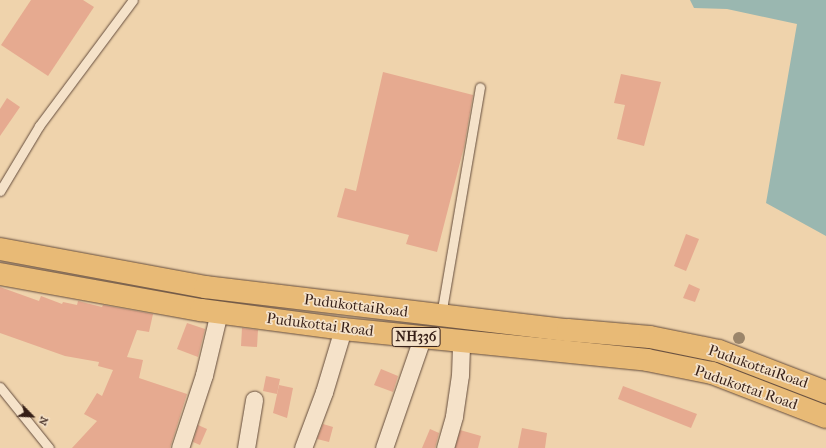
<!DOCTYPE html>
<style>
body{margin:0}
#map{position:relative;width:826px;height:448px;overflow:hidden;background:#efd3ac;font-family:"IM FELL French Canon",serif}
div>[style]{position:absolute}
.water>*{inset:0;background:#9ab7b0}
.building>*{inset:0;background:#e6aa90}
.roads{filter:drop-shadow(0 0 1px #644c3c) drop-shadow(0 0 1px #644c3c)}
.lane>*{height:9px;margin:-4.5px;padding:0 4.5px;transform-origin:4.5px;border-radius:4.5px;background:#f5e2c9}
.street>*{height:17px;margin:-8.5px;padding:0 8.5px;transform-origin:8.5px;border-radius:8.5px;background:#f5e2c9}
.highway>*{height:22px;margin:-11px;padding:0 11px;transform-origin:11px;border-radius:11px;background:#e8ba76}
.trees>*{width:12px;height:12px;margin:-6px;border-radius:50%;background:#9b856a}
span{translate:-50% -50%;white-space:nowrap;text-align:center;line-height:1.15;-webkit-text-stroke:3.5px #f5e2c9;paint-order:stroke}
.shield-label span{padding:1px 3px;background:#f5e2c9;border:1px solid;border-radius:3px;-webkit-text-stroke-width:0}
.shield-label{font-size:14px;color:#361f17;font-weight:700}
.street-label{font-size:15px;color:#361f17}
.north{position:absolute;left:12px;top:396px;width:40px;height:40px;-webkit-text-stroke:3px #f5e2c9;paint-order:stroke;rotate:114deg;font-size:11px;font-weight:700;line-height:16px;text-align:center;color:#361f17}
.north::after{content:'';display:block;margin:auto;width:14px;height:18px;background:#361f17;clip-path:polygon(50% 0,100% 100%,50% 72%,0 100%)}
</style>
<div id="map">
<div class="water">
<div style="clip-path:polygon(690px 0,826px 0,826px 236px,766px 203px,797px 24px,727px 9px,694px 8px)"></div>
</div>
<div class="building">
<div style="clip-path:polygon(31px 0,83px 0,94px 7px,48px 76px,1px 45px)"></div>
<div style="clip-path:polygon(383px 72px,473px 95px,464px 147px,437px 252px,406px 244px,409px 235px,337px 217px,345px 188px,356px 191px)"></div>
<div style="clip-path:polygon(621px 74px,661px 82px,644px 146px,617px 139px,625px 105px,614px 103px)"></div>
<div style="clip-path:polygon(7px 98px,20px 107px,0 136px,0 109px)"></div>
<div style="clip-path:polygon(686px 234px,699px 239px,686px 271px,674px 266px)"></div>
<div style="clip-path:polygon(689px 284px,700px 289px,695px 302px,683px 298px)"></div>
<div style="clip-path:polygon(0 287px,39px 301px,41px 296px,62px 304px,63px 302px,77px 305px,78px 301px,102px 307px,103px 305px,153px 314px,149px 332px,137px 330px,127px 357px,143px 360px,139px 378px,187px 394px,170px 448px,72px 448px,97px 421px,84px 414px,97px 393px,102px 396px,113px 370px,98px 366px,99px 362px,65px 356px,0 333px)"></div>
<div style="clip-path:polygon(187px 323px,205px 329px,198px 357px,177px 349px)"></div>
<div style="clip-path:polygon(242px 328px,258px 330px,257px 347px,241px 346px)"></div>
<div style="clip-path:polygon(381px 369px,398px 376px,393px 392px,374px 385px)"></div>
<div style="clip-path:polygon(266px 376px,280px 379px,277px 394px,263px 391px)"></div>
<div style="clip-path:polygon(279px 385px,293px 388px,287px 418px,273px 413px)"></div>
<div style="clip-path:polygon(623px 386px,697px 414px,691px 428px,618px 399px)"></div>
<div style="clip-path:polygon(323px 424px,333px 427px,329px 442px,317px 439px)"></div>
<div style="clip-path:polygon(198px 425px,207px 429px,200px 445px,193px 442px)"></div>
<div style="clip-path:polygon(522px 428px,547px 433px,545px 448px,518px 448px)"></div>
<div style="clip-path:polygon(430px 429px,439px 433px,435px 448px,422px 448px)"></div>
<div style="clip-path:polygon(460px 430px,481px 436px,478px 448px,455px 448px)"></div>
</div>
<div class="roads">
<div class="lane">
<div style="left:0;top:191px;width:76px;rotate:-59deg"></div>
<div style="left:39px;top:126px;width:157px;rotate:-53.3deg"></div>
<div style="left:441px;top:315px;width:231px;rotate:-80.3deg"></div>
<div style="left:0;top:387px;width:78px;rotate:51.2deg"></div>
</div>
<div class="street">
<div style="left:180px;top:448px;width:77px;rotate:-71.8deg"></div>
<div style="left:204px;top:375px;width:65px;rotate:-76.6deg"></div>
<div style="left:246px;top:448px;width:49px;rotate:-80.5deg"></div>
<div style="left:303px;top:448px;width:60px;rotate:-69.4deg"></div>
<div style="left:324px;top:392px;width:66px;rotate:-73.2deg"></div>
<div style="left:384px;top:448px;width:116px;rotate:-70.9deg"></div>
<div style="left:445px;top:448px;width:33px;rotate:-74deg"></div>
<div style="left:454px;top:416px;width:41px;rotate:-81.7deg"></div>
<div style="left:460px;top:375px;width:33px;rotate:-88deg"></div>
</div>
<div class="highway">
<div style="left:0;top:249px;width:208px;rotate:10.5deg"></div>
<div style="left:205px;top:287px;width:366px;rotate:6.8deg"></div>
<div style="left:568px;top:330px;width:82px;rotate:4.9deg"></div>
<div style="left:650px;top:337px;width:70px;rotate:11.5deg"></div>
<div style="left:719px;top:351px;width:115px;rotate:21deg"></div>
<div style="left:0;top:274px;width:204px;rotate:10.2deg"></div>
<div style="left:201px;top:310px;width:143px;rotate:7.6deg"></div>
<div style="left:343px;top:329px;width:306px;rotate:5.8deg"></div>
<div style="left:647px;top:360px;width:66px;rotate:11.3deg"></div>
<div style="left:712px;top:373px;width:122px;rotate:21.1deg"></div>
</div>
</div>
<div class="trees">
<div style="left:739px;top:338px"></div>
</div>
<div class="shield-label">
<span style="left:416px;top:337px">NH336</span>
</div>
<div class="street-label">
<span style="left:356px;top:306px;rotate:7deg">PudukottaiRoad</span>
<span style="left:320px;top:325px;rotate:7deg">Pudukottai Road</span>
<span style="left:758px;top:367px;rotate:19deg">PudukottaiRoad</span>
<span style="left:746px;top:388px;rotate:19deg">Pudukottai Road</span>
</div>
<div class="north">N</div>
</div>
